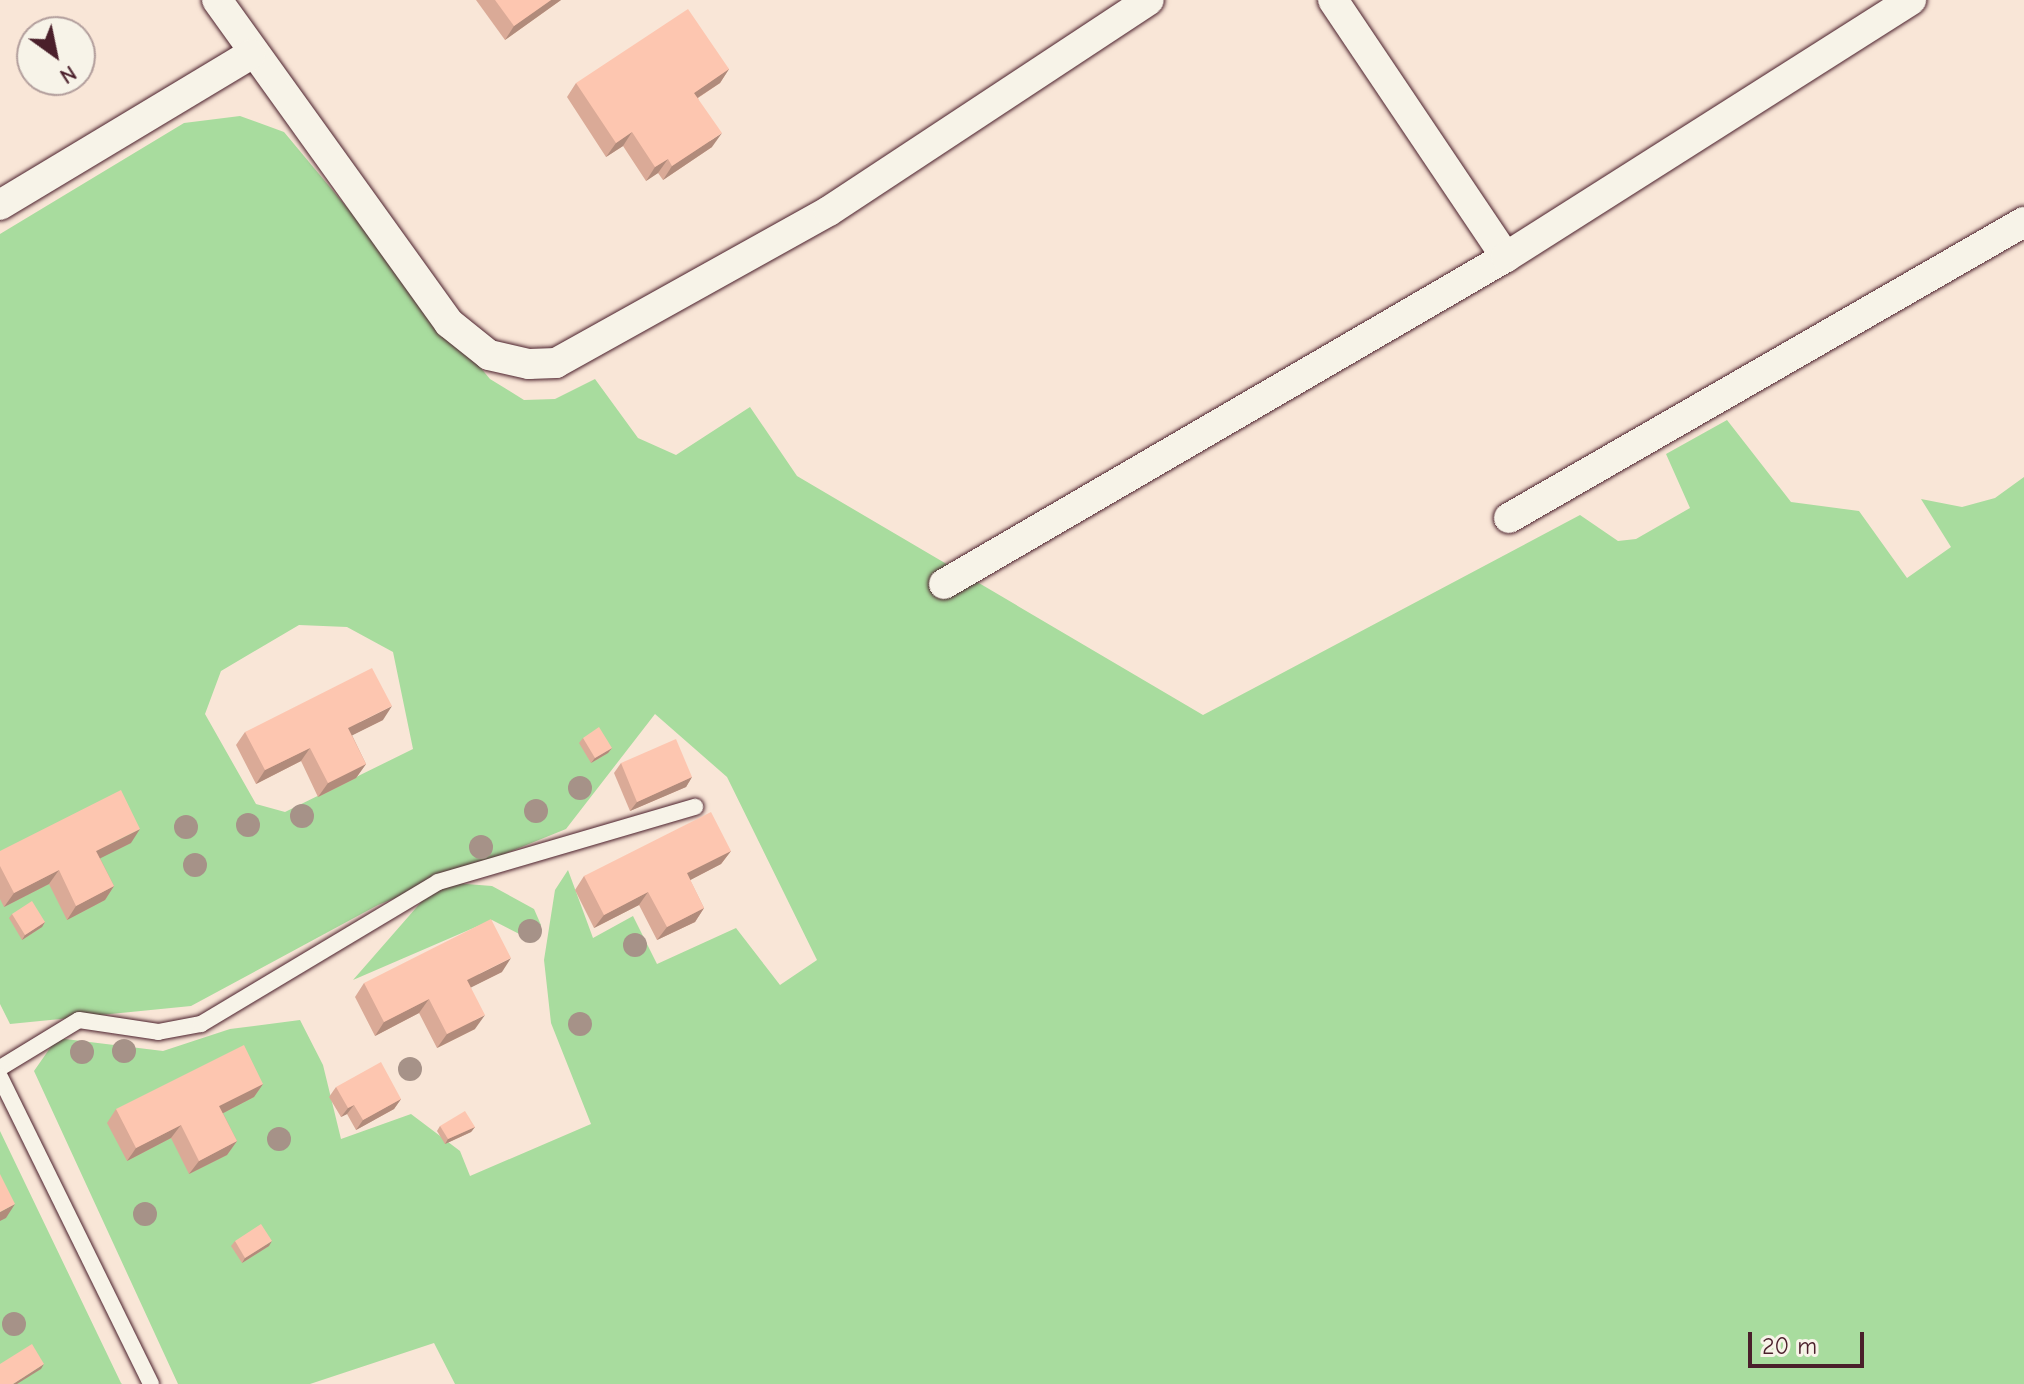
<!DOCTYPE html>
<style>
body{margin:0}
#map{position:relative;width:2024px;height:1384px;overflow:hidden;background:#f9e6d7;font-family:"Comic Neue",sans-serif}
div>[style]{position:absolute}
.green>*{inset:0;background:#a8dc9e}
.roads{filter:drop-shadow(0 0 2px #4a1f2b) drop-shadow(0 0 2px #4a1f2b)}
.lane>*{height:16px;margin:-8px;padding:0 8px;transform-origin:8px;border-radius:8px;background:#f7f3e8}
.street>*{height:30px;margin:-15px;padding:0 15px;transform-origin:15px;border-radius:15px;background:#f7f3e8}
.trees>*{width:24px;height:24px;margin:-12px;border-radius:50%;background:#a69288}
.wall>*{inset:0;background:#daaa97}
.shaded-wall>*{inset:0;background:#b18b7b}
.building>*{inset:0;background:#fdc6b0}
span{translate:-50% -50%;white-space:nowrap;text-align:center;line-height:1.15;-webkit-text-stroke:8px #f7f3e8;paint-order:stroke}
.north{position:absolute;left:16px;top:16px;width:80px;height:80px;box-sizing:border-box;background:#f7f3e8;border:2px solid #b29e9c;border-radius:50%;rotate:147deg;font-size:22px;font-weight:700;line-height:32px;text-align:center;color:#4a1f2b}
.north::after{content:'';display:block;margin:auto;width:28px;height:36px;background:#4a1f2b;clip-path:polygon(50% 0,100% 100%,50% 72%,0 100%)}
.scale{position:absolute;left:1748px;top:1332px;width:116px;height:36px;box-sizing:border-box;border:4px solid #4a1f2b;border-top:0;padding-left:10px;font-size:24px;line-height:28px;white-space:nowrap;color:#4a1f2b;-webkit-text-stroke:6px #f7f3e8;paint-order:stroke}
</style>
<div id="map">
<div class="green">
<div style="clip-path:polygon(evenodd,240px 116px,284px 132px,490px 379px,524px 400px,555px 399px,595px 379px,638px 438px,676px 455px,750px 407px,797px 476px,1203px 715px,1580px 515px,1618px 541px,1636px 539px,1690px 508px,1666px 454px,1727px 420px,1791px 502px,1859px 511px,1907px 578px,1951px 547px,1921px 499px,1962px 507px,1995px 498px,2024px 477px,2024px 1384px,455px 1384px,434px 1343px,310px 1384px,178px 1384px,34px 1071px,57px 1038px,163px 1051px,230px 1029px,300px 1020px,323px 1065px,341px 1139px,411px 1114px,460px 1151px,470px 1176px,591px 1124px,551px 1023px,544px 960px,555px 890px,568px 870px,593px 938px,633px 916px,657px 964px,736px 928px,780px 985px,817px 960px,727px 777px,655px 714px,566px 829px,378px 905px,191px 1006px,10px 1024px,0 1004px,0 234px,184px 123px,240px 116px,299px 625px,347px 627px,393px 652px,413px 749px,285px 812px,256px 804px,205px 714px,221px 671px,299px 625px)"></div>
<div style="clip-path:polygon(454px 883px,492px 886px,534px 909px,541px 925px,533px 941px,492px 920px,353px 980px,429px 893px)"></div>
<div style="clip-path:polygon(0 1131px,121px 1383px,122px 1384px,0 1384px)"></div>
</div>
<div class="roads">
<div class="lane">
<div style="left:0;top:1068px;width:92px;rotate:-31.3deg"></div>
<div style="left:79px;top:1020px;width:80px;rotate:8.6deg"></div>
<div style="left:158px;top:1032px;width:44px;rotate:-10.5deg"></div>
<div style="left:201px;top:1024px;width:276px;rotate:-30.9deg"></div>
<div style="left:438px;top:882px;width:268px;rotate:-16.3deg"></div>
<div style="left:0;top:1077px;width:342px;rotate:63.8deg"></div>
</div>
<div class="street">
<div style="left:217px;top:0;width:398px;rotate:54.3deg"></div>
<div style="left:449px;top:323px;width:51px;rotate:38.7deg"></div>
<div style="left:489px;top:355px;width:41px;rotate:12.7deg"></div>
<div style="left:529px;top:364px;width:27px;rotate:-2deg"></div>
<div style="left:556px;top:363px;width:312px;rotate:-29.1deg"></div>
<div style="left:829px;top:211px;width:383px;rotate:-33.4deg"></div>
<div style="left:1333px;top:0;width:310px;rotate:56.1deg"></div>
<div style="left:0;top:205px;width:292px;rotate:-31deg"></div>
<div style="left:1509px;top:518px;width:594px;rotate:-29.89deg"></div>
<div style="left:944px;top:584px;width:650px;rotate:-30.19deg"></div>
<div style="left:1506px;top:257px;width:480px;rotate:-32.4deg"></div>
</div>
</div>
<div class="trees">
<div style="left:580px;top:788px"></div>
<div style="left:536px;top:811px"></div>
<div style="left:302px;top:816px"></div>
<div style="left:248px;top:825px"></div>
<div style="left:186px;top:827px"></div>
<div style="left:481px;top:847px"></div>
<div style="left:195px;top:865px"></div>
<div style="left:530px;top:931px"></div>
<div style="left:635px;top:945px"></div>
<div style="left:580px;top:1024px"></div>
<div style="left:124px;top:1051px"></div>
<div style="left:82px;top:1052px"></div>
<div style="left:410px;top:1069px"></div>
<div style="left:279px;top:1139px"></div>
<div style="left:145px;top:1214px"></div>
<div style="left:14px;top:1324px"></div>
</div>
<div class="wall">
<div style="clip-path:polygon(476px 0,561px 0,505px 40px)"></div>
<div style="clip-path:polygon(729px 69px,720px 83px,698px 98px,712px 147px,663px 180px,658px 173px,646px 181px,623px 146px,606px 157px,567px 97px,576px 83px)"></div>
<div style="clip-path:polygon(383px 720px,352px 735px,366px 764px,356px 778px,318px 797px,301px 761px,256px 784px,236px 745px,245px 732px)"></div>
<div style="clip-path:polygon(583px 738px,612px 748px,608px 753px,591px 763px,579px 743px)"></div>
<div style="clip-path:polygon(621px 763px,692px 777px,686px 787px,630px 811px,614px 773px)"></div>
<div style="clip-path:polygon(131px 843px,100px 858px,114px 886px,105px 900px,67px 920px,49px 884px,4px 907px,0 899px,0 851px)"></div>
<div style="clip-path:polygon(731px 851px,721px 864px,690px 880px,704px 908px,695px 922px,657px 940px,639px 905px,594px 928px,575px 890px,584px 876px)"></div>
<div style="clip-path:polygon(12px 914px,45px 922px,42px 927px,22px 940px,9px 918px)"></div>
<div style="clip-path:polygon(502px 972px,471px 987px,475px 1029px,437px 1048px,419px 1013px,375px 1036px,355px 997px,364px 983px)"></div>
<div style="clip-path:polygon(263px 1084px,254px 1097px,223px 1113px,237px 1141px,227px 1155px,189px 1174px,171px 1138px,127px 1161px,107px 1123px,116px 1109px)"></div>
<div style="clip-path:polygon(336px 1087px,401px 1099px,394px 1109px,356px 1130px,347px 1114px,341px 1117px,329px 1097px)"></div>
<div style="clip-path:polygon(440px 1126px,475px 1127px,471px 1132px,445px 1144px,437px 1131px)"></div>
<div style="clip-path:polygon(235px 1241px,269px 1246px,242px 1263px,231px 1246px)"></div>
</div>
<div class="shaded-wall">
<div style="clip-path:polygon(551px 0,561px 0,505px 40px,514px 26px)"></div>
<div style="clip-path:polygon(729px 69px,720px 83px,685px 106px,694px 93px)"></div>
<div style="clip-path:polygon(632px 132px,623px 146px,606px 157px,616px 143px)"></div>
<div style="clip-path:polygon(722px 133px,712px 147px,663px 180px,672px 166px)"></div>
<div style="clip-path:polygon(668px 159px,658px 173px,646px 181px,655px 167px)"></div>
<div style="clip-path:polygon(392px 706px,383px 720px,339px 742px,348px 728px)"></div>
<div style="clip-path:polygon(310px 748px,301px 761px,256px 784px,265px 770px)"></div>
<div style="clip-path:polygon(612px 748px,608px 753px,591px 763px,595px 758px)"></div>
<div style="clip-path:polygon(366px 764px,356px 778px,318px 797px,328px 783px)"></div>
<div style="clip-path:polygon(692px 777px,686px 787px,630px 811px,637px 802px)"></div>
<div style="clip-path:polygon(140px 829px,131px 843px,87px 865px,96px 851px)"></div>
<div style="clip-path:polygon(731px 851px,721px 864px,677px 887px,687px 873px)"></div>
<div style="clip-path:polygon(59px 870px,49px 884px,4px 907px,14px 893px)"></div>
<div style="clip-path:polygon(114px 886px,105px 900px,67px 920px,76px 906px)"></div>
<div style="clip-path:polygon(648px 892px,639px 905px,594px 928px,604px 915px)"></div>
<div style="clip-path:polygon(704px 908px,695px 922px,657px 940px,667px 927px)"></div>
<div style="clip-path:polygon(45px 922px,42px 927px,22px 940px,25px 935px)"></div>
<div style="clip-path:polygon(511px 958px,502px 972px,458px 994px,467px 980px)"></div>
<div style="clip-path:polygon(429px 999px,419px 1013px,375px 1036px,384px 1022px)"></div>
<div style="clip-path:polygon(485px 1015px,475px 1029px,437px 1048px,447px 1034px)"></div>
<div style="clip-path:polygon(263px 1084px,254px 1097px,210px 1120px,219px 1106px)"></div>
<div style="clip-path:polygon(401px 1099px,394px 1109px,356px 1130px,363px 1120px)"></div>
<div style="clip-path:polygon(354px 1105px,347px 1114px,341px 1117px,348px 1108px)"></div>
<div style="clip-path:polygon(181px 1125px,171px 1138px,127px 1161px,136px 1148px)"></div>
<div style="clip-path:polygon(475px 1127px,471px 1132px,445px 1144px,448px 1139px)"></div>
<div style="clip-path:polygon(237px 1141px,227px 1155px,189px 1174px,199px 1161px)"></div>
<div style="clip-path:polygon(15px 1204px,6px 1218px,0 1221px,0 1212px)"></div>
<div style="clip-path:polygon(272px 1241px,269px 1246px,242px 1263px,245px 1258px)"></div>
<div style="clip-path:polygon(44px 1364px,41px 1369px,17px 1384px,13px 1384px)"></div>
</div>
<div class="building">
<div style="clip-path:polygon(495px 0,551px 0,514px 26px)"></div>
<div style="clip-path:polygon(688px 9px,729px 69px,694px 93px,722px 133px,672px 166px,668px 159px,655px 167px,632px 132px,616px 143px,576px 83px)"></div>
<div style="clip-path:polygon(372px 668px,392px 706px,348px 728px,366px 764px,328px 783px,310px 748px,265px 770px,245px 732px)"></div>
<div style="clip-path:polygon(599px 727px,612px 748px,595px 758px,583px 738px)"></div>
<div style="clip-path:polygon(676px 739px,692px 777px,637px 802px,621px 763px)"></div>
<div style="clip-path:polygon(121px 790px,140px 829px,96px 851px,114px 886px,76px 906px,59px 870px,14px 893px,0 866px,0 851px)"></div>
<div style="clip-path:polygon(711px 812px,731px 851px,687px 873px,704px 908px,667px 927px,648px 892px,604px 915px,584px 876px)"></div>
<div style="clip-path:polygon(32px 901px,45px 922px,25px 935px,12px 914px)"></div>
<div style="clip-path:polygon(491px 919px,511px 958px,467px 980px,485px 1015px,447px 1034px,429px 999px,384px 1022px,364px 983px)"></div>
<div style="clip-path:polygon(244px 1045px,263px 1084px,219px 1106px,237px 1141px,199px 1161px,181px 1125px,136px 1148px,116px 1109px)"></div>
<div style="clip-path:polygon(381px 1062px,401px 1099px,363px 1120px,354px 1105px,348px 1108px,336px 1087px)"></div>
<div style="clip-path:polygon(465px 1111px,475px 1127px,448px 1139px,440px 1126px)"></div>
<div style="clip-path:polygon(0 1174px,15px 1204px,0 1212px)"></div>
<div style="clip-path:polygon(261px 1224px,272px 1241px,245px 1258px,235px 1241px)"></div>
<div style="clip-path:polygon(32px 1344px,44px 1364px,13px 1384px,0 1384px,0 1364px)"></div>
</div>
<div class="north">N</div>
<div class="scale">20 m</div>
</div>
